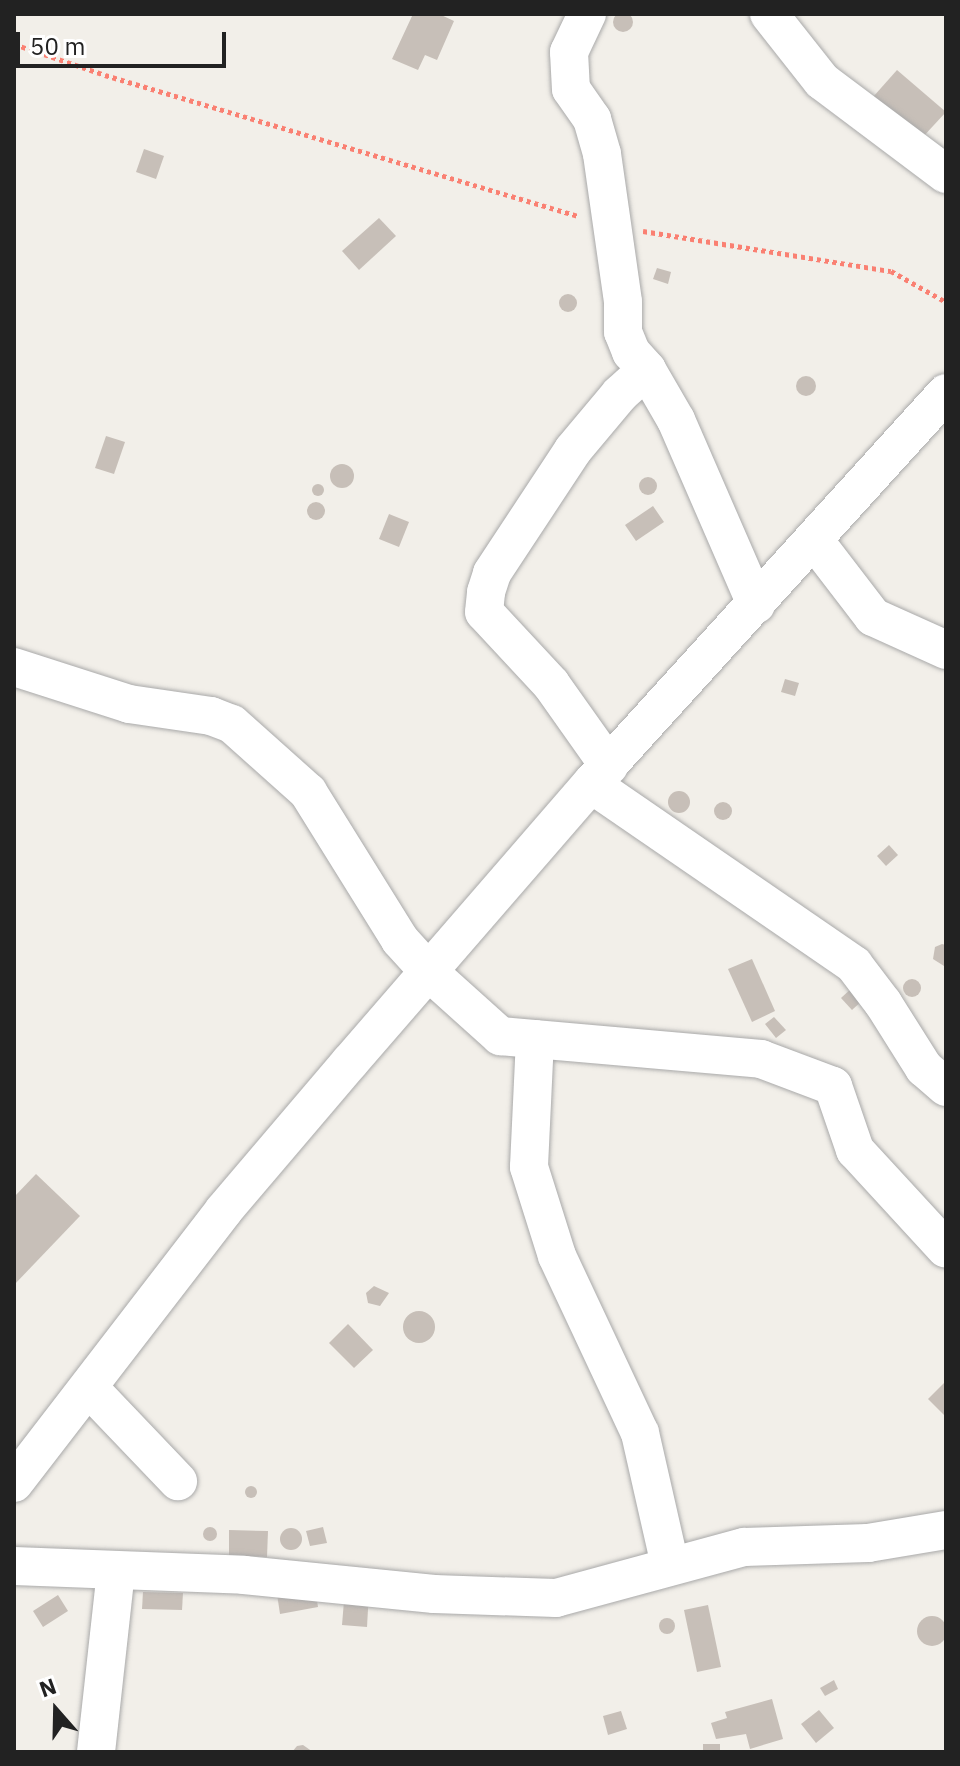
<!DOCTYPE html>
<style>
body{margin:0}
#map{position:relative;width:960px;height:1766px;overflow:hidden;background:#f2efe9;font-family:"IBM Plex Sans",sans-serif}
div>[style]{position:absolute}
.building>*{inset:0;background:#c7bfb8}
.round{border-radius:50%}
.path>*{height:5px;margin-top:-2.5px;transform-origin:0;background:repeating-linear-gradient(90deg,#fa8072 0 4px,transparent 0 8px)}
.roads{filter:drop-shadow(0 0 2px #a9a9a9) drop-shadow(0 0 2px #a9a9a9)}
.minor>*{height:38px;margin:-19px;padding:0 19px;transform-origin:19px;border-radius:19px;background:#fff}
span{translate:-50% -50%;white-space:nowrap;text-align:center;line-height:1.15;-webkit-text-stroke:7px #fff;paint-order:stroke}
.frame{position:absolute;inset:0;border:16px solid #222;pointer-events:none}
.north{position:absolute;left:16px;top:1670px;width:80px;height:80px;-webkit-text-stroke:6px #fff;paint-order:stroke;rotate:340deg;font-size:22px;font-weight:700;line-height:32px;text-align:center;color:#222}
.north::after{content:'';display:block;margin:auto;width:28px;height:36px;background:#222;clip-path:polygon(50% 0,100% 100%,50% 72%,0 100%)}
.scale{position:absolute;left:16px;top:32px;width:210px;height:36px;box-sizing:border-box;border:4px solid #222;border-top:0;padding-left:10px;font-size:24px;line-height:28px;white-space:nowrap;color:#222;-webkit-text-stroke:6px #fff;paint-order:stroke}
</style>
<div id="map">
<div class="building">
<div class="round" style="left:613px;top:12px;width:20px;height:20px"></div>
<div style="clip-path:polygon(413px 14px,439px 14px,454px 21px,437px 60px,425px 55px,418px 70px,392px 59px)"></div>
<div style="clip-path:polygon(897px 70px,946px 112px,921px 139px,873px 97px)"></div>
<div style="clip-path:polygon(144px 149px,164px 156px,156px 179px,136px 172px)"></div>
<div style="clip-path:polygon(379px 218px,396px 236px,359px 270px,342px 251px)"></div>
<div style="clip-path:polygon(657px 268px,671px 272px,668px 284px,653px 279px)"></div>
<div class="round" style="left:559px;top:294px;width:18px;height:18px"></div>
<div class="round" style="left:796px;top:376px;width:20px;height:20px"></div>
<div style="clip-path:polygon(106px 436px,125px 442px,114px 474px,95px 468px)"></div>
<div class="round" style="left:330px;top:464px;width:24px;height:24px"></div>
<div class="round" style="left:639px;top:477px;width:18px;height:18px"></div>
<div class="round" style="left:312px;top:484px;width:12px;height:12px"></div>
<div class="round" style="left:307px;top:502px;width:18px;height:18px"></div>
<div style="clip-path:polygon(653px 506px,664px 522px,636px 541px,625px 525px)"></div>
<div style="clip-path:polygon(389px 514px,409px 522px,399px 547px,379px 539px)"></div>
<div style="clip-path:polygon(785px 679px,799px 683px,795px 696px,781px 692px)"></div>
<div class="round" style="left:668px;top:791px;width:22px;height:22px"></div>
<div class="round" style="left:714px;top:802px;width:18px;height:18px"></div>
<div style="clip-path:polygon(889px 845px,898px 855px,886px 866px,877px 856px)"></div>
<div style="clip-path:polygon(942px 944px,946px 945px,944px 966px,933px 959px,935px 947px)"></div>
<div style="clip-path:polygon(752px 959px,775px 1011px,752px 1022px,728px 969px)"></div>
<div class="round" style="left:903px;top:979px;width:18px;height:18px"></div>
<div style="clip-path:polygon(853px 987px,864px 999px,852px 1010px,841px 998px)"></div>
<div style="clip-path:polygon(774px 1017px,786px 1030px,776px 1038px,765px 1024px)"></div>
<div style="clip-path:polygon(36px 1174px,80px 1216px,14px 1285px,14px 1197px)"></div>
<div style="clip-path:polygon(374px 1286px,389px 1293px,380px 1306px,368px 1303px,366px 1293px)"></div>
<div class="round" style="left:403px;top:1311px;width:32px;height:32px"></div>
<div style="clip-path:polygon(348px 1324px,373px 1350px,354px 1368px,329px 1343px)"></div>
<div style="clip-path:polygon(946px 1381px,946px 1417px,928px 1399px)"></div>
<div class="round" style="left:245px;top:1486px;width:12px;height:12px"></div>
<div style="clip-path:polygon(323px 1527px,327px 1543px,310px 1546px,306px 1531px)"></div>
<div class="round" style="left:203px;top:1527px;width:14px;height:14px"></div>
<div class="round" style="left:280px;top:1528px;width:22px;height:22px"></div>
<div style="clip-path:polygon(229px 1530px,268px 1531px,267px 1557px,229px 1555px)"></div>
<div style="clip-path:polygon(315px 1588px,318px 1607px,280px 1614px,277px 1594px)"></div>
<div style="clip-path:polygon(345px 1589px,369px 1591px,367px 1627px,342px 1625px)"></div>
<div style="clip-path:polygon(143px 1592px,183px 1593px,182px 1610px,142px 1609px)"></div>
<div style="clip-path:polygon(58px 1595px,68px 1611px,43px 1627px,33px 1611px)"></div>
<div style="clip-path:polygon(708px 1605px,721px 1667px,697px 1672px,684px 1610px)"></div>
<div class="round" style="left:917px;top:1616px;width:30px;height:30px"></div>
<div class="round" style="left:659px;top:1618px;width:16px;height:16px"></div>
<div style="clip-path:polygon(834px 1680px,838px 1689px,825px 1696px,820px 1688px)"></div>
<div style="clip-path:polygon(772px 1699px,783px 1739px,750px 1749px,746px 1734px,716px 1739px,711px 1723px,727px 1718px,725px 1712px)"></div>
<div style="clip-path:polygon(819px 1710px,834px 1728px,816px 1743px,801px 1724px)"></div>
<div style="clip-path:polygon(621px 1711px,627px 1729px,608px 1735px,603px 1716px)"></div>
<div style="clip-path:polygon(703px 1744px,720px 1744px,720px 1752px,703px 1752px)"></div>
<div style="clip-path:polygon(303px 1745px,313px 1752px,292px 1752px,297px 1746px)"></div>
</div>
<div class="path">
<div style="left:14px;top:44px;width:96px;rotate:18.8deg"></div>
<div style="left:105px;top:75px;width:495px;rotate:16.6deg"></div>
<div style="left:643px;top:231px;width:251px;rotate:9.2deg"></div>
<div style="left:891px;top:271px;width:63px;rotate:29.4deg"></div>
</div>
<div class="roads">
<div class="minor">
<div style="left:587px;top:14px;width:42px;rotate:115.3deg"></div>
<div style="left:569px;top:52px;width:37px;rotate:87deg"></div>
<div style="left:571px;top:89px;width:37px;rotate:55deg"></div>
<div style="left:592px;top:119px;width:36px;rotate:74deg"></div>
<div style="left:602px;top:154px;width:149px;rotate:81.9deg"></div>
<div style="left:623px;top:302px;width:30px;rotate:90deg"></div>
<div style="left:623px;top:332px;width:22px;rotate:68deg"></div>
<div style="left:631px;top:352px;width:24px;rotate:48deg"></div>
<div style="left:647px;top:370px;width:58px;rotate:59.9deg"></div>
<div style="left:676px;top:420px;width:201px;rotate:66.5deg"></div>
<div style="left:769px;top:14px;width:85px;rotate:51.7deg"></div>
<div style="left:822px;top:81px;width:155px;rotate:36.9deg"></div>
<div style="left:814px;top:540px;width:97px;rotate:52.5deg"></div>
<div style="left:873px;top:617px;width:80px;rotate:24.3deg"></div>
<div style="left:14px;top:667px;width:121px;rotate:17.8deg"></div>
<div style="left:129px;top:704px;width:83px;rotate:8.3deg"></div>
<div style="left:211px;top:716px;width:22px;rotate:21deg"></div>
<div style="left:232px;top:724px;width:102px;rotate:41.8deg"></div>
<div style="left:308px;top:792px;width:174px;rotate:58.1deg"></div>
<div style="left:400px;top:940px;width:43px;rotate:47.8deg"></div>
<div style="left:429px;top:972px;width:96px;rotate:42deg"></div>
<div style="left:500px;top:1036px;width:262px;rotate:5deg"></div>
<div style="left:761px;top:1059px;width:77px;rotate:20.6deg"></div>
<div style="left:833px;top:1086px;width:68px;rotate:71deg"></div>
<div style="left:855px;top:1150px;width:134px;rotate:47.4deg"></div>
<div style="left:609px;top:766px;width:100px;rotate:-125.3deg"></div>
<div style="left:551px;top:684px;width:98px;rotate:-132.9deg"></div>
<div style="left:484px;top:612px;width:20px;rotate:-84deg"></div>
<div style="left:486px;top:592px;width:20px;rotate:-72deg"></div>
<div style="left:492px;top:573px;width:147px;rotate:-56.6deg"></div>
<div style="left:573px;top:450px;width:73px;rotate:-50deg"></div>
<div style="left:620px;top:394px;width:36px;rotate:-42deg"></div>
<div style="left:591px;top:784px;width:319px;rotate:34.5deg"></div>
<div style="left:854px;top:965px;width:48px;rotate:52.7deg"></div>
<div style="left:883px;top:1003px;width:77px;rotate:57.8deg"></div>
<div style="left:924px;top:1068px;width:29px;rotate:41deg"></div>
<div style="left:535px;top:1039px;width:128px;rotate:92.7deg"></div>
<div style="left:529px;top:1167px;width:93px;rotate:72.5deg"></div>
<div style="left:557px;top:1256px;width:195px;rotate:64.9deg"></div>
<div style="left:640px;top:1433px;width:135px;rotate:77.2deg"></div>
<div style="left:89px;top:1388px;width:129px;rotate:46.3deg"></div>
<div style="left:14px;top:1483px;width:344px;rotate:-52.4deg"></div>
<div style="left:224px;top:1210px;width:194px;rotate:-49.6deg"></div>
<div style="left:350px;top:1062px;width:368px;rotate:-49.1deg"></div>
<div style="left:591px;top:784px;width:528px;rotate:-47.76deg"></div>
<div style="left:14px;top:1566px;width:230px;rotate:2.2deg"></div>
<div style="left:244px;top:1575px;width:191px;rotate:5.7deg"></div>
<div style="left:434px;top:1594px;width:122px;rotate:1.9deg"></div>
<div style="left:556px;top:1598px;width:195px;rotate:-15.2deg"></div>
<div style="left:744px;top:1547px;width:124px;rotate:-1.8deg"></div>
<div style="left:868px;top:1543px;width:79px;rotate:-9.5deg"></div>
<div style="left:96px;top:1752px;width:182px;rotate:-83.7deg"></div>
</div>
</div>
<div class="frame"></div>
<div class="north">N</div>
<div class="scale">50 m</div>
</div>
